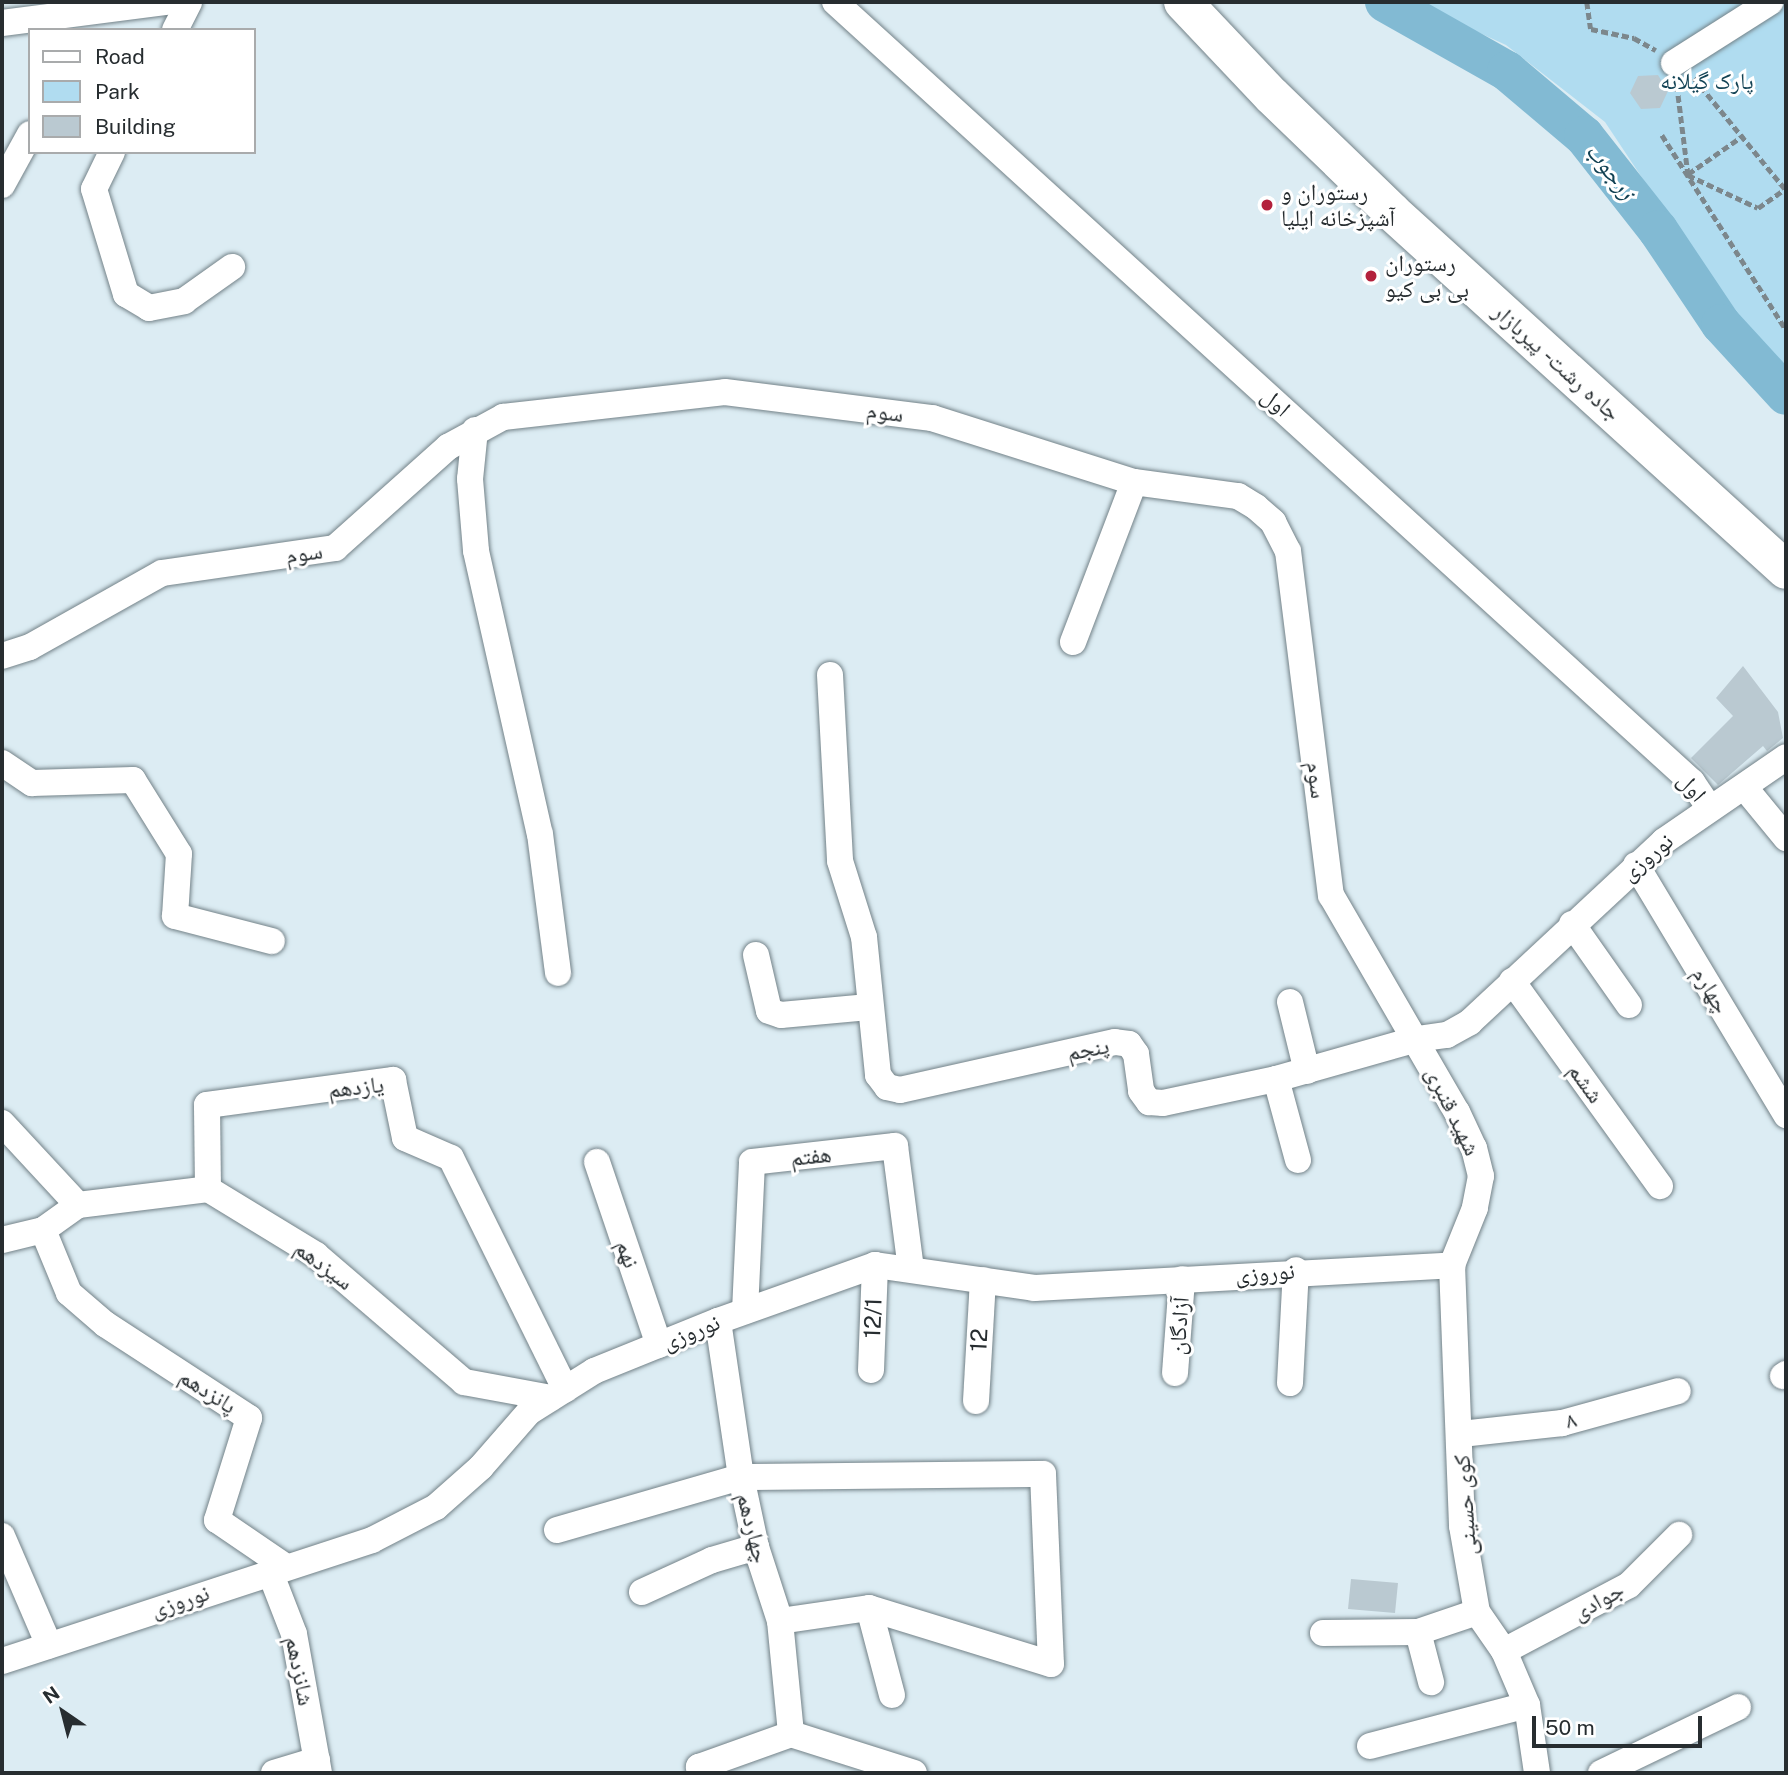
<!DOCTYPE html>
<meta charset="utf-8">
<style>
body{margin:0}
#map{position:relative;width:1788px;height:1775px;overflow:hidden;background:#dcecf3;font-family:"Public Sans","Noto Naskh Arabic",sans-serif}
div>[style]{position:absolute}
.green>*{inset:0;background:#b0dcf0}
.river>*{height:40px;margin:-20px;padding:0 20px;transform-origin:20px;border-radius:20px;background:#82bad3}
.building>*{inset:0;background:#bac9d1}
.path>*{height:4.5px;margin-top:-2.25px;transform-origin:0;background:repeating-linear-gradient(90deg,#7c878c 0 7px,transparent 0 10.5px)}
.roads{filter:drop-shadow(0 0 2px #738288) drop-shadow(0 0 2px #738288)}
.minor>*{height:26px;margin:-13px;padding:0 13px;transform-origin:13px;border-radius:13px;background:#fff}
.primary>*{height:38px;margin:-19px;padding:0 19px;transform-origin:19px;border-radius:19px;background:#fff}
.dots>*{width:19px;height:19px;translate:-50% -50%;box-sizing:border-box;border:4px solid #fff;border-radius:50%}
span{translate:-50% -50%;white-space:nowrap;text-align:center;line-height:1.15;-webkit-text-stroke:6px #fff;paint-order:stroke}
.park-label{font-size:23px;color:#134355}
.poi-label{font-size:23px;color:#272d30}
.left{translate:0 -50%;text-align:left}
.street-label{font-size:23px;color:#272d30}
.water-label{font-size:24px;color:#114153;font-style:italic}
.frame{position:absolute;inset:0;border:4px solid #272d30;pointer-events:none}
.legend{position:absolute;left:28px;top:28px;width:228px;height:126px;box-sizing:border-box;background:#fff;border:2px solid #a9abac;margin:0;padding:9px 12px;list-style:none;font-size:21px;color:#272d30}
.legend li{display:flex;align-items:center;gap:14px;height:35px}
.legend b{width:35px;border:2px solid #a9abac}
.north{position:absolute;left:28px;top:1677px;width:70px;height:70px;-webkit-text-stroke:5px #fff;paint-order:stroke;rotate:325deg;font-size:19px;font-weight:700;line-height:28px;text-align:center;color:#272d30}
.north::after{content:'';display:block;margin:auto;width:24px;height:32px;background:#272d30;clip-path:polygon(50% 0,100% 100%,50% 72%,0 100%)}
.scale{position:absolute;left:1532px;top:1716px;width:170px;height:32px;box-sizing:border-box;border:4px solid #272d30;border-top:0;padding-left:9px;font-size:21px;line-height:24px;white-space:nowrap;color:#272d30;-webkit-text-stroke:5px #fff;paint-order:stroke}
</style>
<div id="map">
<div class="green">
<div style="clip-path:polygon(1412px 2px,1786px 2px,1786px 376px,1742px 328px,1605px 122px,1506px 45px)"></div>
</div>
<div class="river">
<div style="left:1385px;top:2px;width:140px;rotate:29.5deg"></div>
<div style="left:1507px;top:71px;width:101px;rotate:40.2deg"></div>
<div style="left:1584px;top:136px;width:120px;rotate:51.8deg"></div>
<div style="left:1658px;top:230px;width:113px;rotate:56.2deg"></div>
<div style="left:1721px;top:324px;width:96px;rotate:47.5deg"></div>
</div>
<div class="building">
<div style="clip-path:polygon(1658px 75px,1668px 91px,1660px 108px,1641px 109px,1630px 93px,1638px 76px)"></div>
<div style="clip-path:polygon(1743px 666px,1778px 712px,1783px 738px,1767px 751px,1763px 746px,1718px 785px,1691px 758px,1733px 716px,1716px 698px)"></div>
<div style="clip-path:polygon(1351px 1579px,1398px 1583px,1395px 1613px,1348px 1609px)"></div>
</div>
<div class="path">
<div style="left:1587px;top:2px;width:27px;rotate:82deg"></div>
<div style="left:1591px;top:29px;width:44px;rotate:11.8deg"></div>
<div style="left:1634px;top:38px;width:25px;rotate:29deg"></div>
<div style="left:1694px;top:78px;width:145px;rotate:50.6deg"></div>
<div style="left:1677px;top:85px;width:89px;rotate:82.9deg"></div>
<div style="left:1662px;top:135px;width:231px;rotate:57.5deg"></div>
<div style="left:1688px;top:174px;width:68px;rotate:-34.9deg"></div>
<div style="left:1688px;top:175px;width:77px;rotate:25.2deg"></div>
<div style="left:1758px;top:208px;width:33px;rotate:-35deg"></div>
</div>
<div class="roads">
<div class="minor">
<div style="left:835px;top:2px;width:1159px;rotate:42.31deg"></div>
<div style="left:1692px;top:782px;width:32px;rotate:56deg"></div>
<div style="left:2px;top:23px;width:166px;rotate:-7.3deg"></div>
<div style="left:175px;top:30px;width:31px;rotate:-63deg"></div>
<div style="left:1674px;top:63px;width:114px;rotate:-32.4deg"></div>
<div style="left:112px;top:152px;width:41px;rotate:115.9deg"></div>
<div style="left:94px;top:189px;width:110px;rotate:73.1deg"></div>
<div style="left:126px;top:294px;width:27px;rotate:31deg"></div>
<div style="left:149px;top:308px;width:36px;rotate:-11deg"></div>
<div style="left:184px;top:301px;width:59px;rotate:-35.3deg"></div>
<div style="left:2px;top:185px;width:58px;rotate:-61.2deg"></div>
<div style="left:475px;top:430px;width:49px;rotate:95.8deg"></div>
<div style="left:470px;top:479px;width:72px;rotate:85.2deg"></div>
<div style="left:476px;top:551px;width:290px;rotate:77.3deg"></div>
<div style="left:540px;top:834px;width:140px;rotate:82.6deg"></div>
<div style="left:1073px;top:642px;width:171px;rotate:-69.1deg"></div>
<div style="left:2px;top:656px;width:29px;rotate:-18deg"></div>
<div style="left:30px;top:647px;width:151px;rotate:-29.3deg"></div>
<div style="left:162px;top:573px;width:175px;rotate:-8.2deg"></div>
<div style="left:335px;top:548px;width:152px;rotate:-41.8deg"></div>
<div style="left:448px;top:447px;width:63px;rotate:-28.6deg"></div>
<div style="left:503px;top:417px;width:223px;rotate:-6.4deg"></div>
<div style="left:725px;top:392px;width:209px;rotate:7.2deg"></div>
<div style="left:932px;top:418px;width:212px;rotate:17.6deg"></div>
<div style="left:1134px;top:482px;width:105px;rotate:7.7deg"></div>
<div style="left:1238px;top:496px;width:21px;rotate:31deg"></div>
<div style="left:1256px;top:507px;width:23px;rotate:41deg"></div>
<div style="left:1273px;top:522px;width:33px;rotate:63deg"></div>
<div style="left:1288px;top:551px;width:347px;rotate:82.9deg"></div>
<div style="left:1331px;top:895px;width:251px;rotate:59.9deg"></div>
<div style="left:1457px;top:1112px;width:40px;rotate:65deg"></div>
<div style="left:1474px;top:1148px;width:29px;rotate:76deg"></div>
<div style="left:1481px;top:1176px;width:33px;rotate:101deg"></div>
<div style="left:1475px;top:1208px;width:61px;rotate:112deg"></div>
<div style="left:1452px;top:1265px;width:261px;rotate:87.8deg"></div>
<div style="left:1462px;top:1526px;width:87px;rotate:80.1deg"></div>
<div style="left:1477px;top:1612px;width:47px;rotate:55.3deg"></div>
<div style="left:1504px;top:1651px;width:59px;rotate:66.9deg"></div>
<div style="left:1527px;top:1705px;width:69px;rotate:81.6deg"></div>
<div style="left:830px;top:675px;width:186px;rotate:86.9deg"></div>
<div style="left:840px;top:861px;width:80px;rotate:72.5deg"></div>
<div style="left:864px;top:937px;width:139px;rotate:84.2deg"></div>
<div style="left:878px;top:1075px;width:15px;rotate:53deg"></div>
<div style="left:887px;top:1087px;width:13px;rotate:13deg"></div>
<div style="left:900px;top:1090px;width:220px;rotate:-12.6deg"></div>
<div style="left:1115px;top:1042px;width:14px;rotate:8deg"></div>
<div style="left:1129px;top:1044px;width:12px;rotate:55deg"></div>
<div style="left:1136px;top:1054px;width:37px;rotate:82deg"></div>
<div style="left:1141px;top:1091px;width:14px;rotate:54deg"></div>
<div style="left:1149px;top:1102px;width:14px;rotate:4deg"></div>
<div style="left:1163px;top:1103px;width:116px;rotate:-12deg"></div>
<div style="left:1276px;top:1079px;width:147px;rotate:-15.8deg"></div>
<div style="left:1417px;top:1039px;width:30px;rotate:-8deg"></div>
<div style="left:1447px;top:1035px;width:26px;rotate:-29deg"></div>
<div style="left:1470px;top:1022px;width:265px;rotate:-43deg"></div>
<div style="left:1664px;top:841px;width:148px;rotate:-34.5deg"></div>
<div style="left:2px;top:763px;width:36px;rotate:34deg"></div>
<div style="left:32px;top:783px;width:101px;rotate:-1.7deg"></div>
<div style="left:133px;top:780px;width:87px;rotate:58.1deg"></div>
<div style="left:179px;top:854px;width:62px;rotate:93.7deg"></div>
<div style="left:175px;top:916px;width:100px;rotate:14.5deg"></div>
<div style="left:1745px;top:788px;width:65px;rotate:50.6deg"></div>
<div style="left:1636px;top:865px;width:292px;rotate:59deg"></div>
<div style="left:1572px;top:924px;width:99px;rotate:54.9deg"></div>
<div style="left:756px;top:955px;width:57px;rotate:76.9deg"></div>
<div style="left:769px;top:1011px;width:13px;rotate:18deg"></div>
<div style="left:781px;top:1015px;width:88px;rotate:-5.2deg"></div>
<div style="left:1512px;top:981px;width:253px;rotate:54.2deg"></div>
<div style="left:1290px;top:1002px;width:71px;rotate:76.2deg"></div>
<div style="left:1276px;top:1079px;width:84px;rotate:74.8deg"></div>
<div style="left:2px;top:1123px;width:112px;rotate:47.2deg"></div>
<div style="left:597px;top:1162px;width:193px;rotate:71.3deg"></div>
<div style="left:208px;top:1189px;width:84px;rotate:-90.7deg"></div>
<div style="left:207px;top:1105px;width:188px;rotate:-7.7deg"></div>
<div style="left:393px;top:1080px;width:59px;rotate:78.3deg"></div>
<div style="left:405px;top:1138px;width:50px;rotate:23.5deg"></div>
<div style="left:451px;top:1158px;width:258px;rotate:63.7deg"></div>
<div style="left:43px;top:1230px;width:68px;rotate:67.6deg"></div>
<div style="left:69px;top:1293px;width:48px;rotate:40.7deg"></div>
<div style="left:105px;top:1324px;width:172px;rotate:33.1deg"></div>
<div style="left:249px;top:1418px;width:107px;rotate:107.4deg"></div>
<div style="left:217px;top:1520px;width:83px;rotate:34.3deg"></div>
<div style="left:2px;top:1240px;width:42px;rotate:-13.7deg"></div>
<div style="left:43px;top:1230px;width:43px;rotate:-35.5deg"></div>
<div style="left:78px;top:1205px;width:131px;rotate:-7deg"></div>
<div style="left:208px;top:1189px;width:127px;rotate:31.4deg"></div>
<div style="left:316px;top:1255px;width:195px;rotate:40.6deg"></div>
<div style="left:464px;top:1382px;width:88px;rotate:10.4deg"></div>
<div style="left:745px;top:1311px;width:149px;rotate:-87.3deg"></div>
<div style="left:752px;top:1162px;width:144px;rotate:-6.4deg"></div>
<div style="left:895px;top:1146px;width:124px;rotate:82.6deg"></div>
<div style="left:718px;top:1321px;width:158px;rotate:81.6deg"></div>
<div style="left:741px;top:1477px;width:72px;rotate:77.9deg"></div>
<div style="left:756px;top:1547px;width:78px;rotate:72deg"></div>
<div style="left:780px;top:1621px;width:114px;rotate:84.4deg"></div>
<div style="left:871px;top:1370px;width:105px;rotate:-87.8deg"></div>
<div style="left:1175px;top:1373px;width:94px;rotate:-85.7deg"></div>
<div style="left:1783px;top:1376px;width:4px;rotate:-34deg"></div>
<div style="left:1290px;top:1383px;width:113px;rotate:-87deg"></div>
<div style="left:976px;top:1401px;width:121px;rotate:-86.7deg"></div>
<div style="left:1461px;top:1434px;width:102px;rotate:-6.2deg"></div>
<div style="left:1562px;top:1423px;width:120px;rotate:-15.4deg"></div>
<div style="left:557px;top:1530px;width:191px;rotate:-16.1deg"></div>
<div style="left:741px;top:1477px;width:302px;rotate:-0.6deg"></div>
<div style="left:1043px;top:1474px;width:190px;rotate:87.6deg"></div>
<div style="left:1051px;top:1664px;width:190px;rotate:-162.9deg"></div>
<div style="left:869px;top:1608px;width:90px;rotate:171.7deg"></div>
<div style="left:2px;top:1536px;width:119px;rotate:66.7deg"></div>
<div style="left:270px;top:1572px;width:66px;rotate:68.8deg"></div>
<div style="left:294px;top:1634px;width:141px;rotate:79.8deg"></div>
<div style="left:642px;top:1592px;width:77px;rotate:-24.6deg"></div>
<div style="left:712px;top:1560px;width:46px;rotate:-16.5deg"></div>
<div style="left:869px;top:1608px;width:90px;rotate:75.2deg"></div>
<div style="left:1418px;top:1632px;width:52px;rotate:75.4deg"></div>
<div style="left:1323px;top:1633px;width:95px;rotate:-0.6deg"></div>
<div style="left:1418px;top:1632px;width:62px;rotate:-18.7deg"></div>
<div style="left:1504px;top:1651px;width:141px;rotate:-27.8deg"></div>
<div style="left:1629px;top:1585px;width:71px;rotate:-45deg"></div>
<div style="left:2px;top:1661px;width:389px;rotate:-18.1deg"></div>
<div style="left:372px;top:1540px;width:72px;rotate:-27.3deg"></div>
<div style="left:436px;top:1507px;width:60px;rotate:-41.6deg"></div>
<div style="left:481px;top:1467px;width:73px;rotate:-48.9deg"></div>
<div style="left:529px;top:1412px;width:77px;rotate:-32.2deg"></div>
<div style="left:594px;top:1371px;width:134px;rotate:-22deg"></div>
<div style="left:718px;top:1321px;width:167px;rotate:-19.6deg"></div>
<div style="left:875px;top:1265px;width:161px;rotate:8.2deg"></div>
<div style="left:1034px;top:1288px;width:419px;rotate:-3.1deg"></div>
<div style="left:1370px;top:1746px;width:162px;rotate:-14.6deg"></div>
<div style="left:274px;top:1773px;width:45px;rotate:-16.8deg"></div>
<div style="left:702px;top:1773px;width:7px;rotate:-117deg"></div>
<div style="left:699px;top:1767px;width:98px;rotate:-19.7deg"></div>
<div style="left:791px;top:1734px;width:129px;rotate:17.6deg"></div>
<div style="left:1601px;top:1773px;width:152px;rotate:-25.7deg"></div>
</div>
<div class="primary">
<div style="left:1183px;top:2px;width:129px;rotate:46.6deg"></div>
<div style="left:1272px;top:96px;width:167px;rotate:44deg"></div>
<div style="left:1392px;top:212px;width:532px;rotate:42.26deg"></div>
</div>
</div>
<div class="dots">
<div style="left:1267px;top:205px;background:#b3213c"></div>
<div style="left:1371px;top:276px;background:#b3213c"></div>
</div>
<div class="park-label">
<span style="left:1707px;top:81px">پارک گیلانه</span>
</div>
<div class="poi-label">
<span class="left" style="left:1281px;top:205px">رستوران و<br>آشپزخانه ایلیا</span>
<span class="left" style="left:1385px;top:276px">رستوران<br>بی بی کیو</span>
</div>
<div class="street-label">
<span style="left:1557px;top:362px;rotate:42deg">جاده رشت - پیربازار</span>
<span style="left:1276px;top:402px;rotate:42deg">اول</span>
<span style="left:885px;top:412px;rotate:7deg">سوم</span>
<span style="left:304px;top:553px;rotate:-8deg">سوم</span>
<span style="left:1317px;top:780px;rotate:83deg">سوم</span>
<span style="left:1692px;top:787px;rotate:50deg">اول</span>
<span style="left:1647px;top:857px;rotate:-40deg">نوروزی</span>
<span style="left:1711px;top:990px;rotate:59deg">چهارم</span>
<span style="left:1088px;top:1049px;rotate:-11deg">پنجم</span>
<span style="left:1586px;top:1083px;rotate:54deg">ششم</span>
<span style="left:356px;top:1087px;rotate:-6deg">یازدهم</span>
<span style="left:1453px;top:1111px;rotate:64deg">شهید قنبری</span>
<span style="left:811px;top:1156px;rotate:-6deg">هفتم</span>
<span style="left:628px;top:1254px;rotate:71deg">نهم</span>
<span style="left:324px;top:1265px;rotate:37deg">سیزدهم</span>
<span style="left:1265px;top:1273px;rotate:-4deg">نوروزی</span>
<span style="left:873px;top:1318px;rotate:-88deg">12/1</span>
<span style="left:1179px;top:1326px;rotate:-86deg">آزادگان</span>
<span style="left:691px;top:1332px;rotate:-22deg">نوروزی</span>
<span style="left:979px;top:1340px;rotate:-87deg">12</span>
<span style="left:208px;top:1391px;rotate:33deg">پانزدهم</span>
<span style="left:1571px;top:1420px;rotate:-14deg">۸</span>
<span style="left:1465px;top:1505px;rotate:-94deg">کوی حسینی</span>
<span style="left:753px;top:1528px;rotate:76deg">چهاردهم</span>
<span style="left:180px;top:1601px;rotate:-18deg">نوروزی</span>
<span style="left:1598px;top:1601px;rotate:-29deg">جوادی</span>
<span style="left:300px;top:1671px;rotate:79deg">شانزدهم</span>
</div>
<div class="water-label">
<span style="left:1611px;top:171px;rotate:52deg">زرجوب</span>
</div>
<div class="frame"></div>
<ul class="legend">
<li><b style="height:9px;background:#fff"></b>Road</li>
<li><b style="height:19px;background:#b0dcf0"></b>Park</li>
<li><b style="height:19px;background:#bac9d1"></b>Building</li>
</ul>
<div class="north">N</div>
<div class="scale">50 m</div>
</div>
